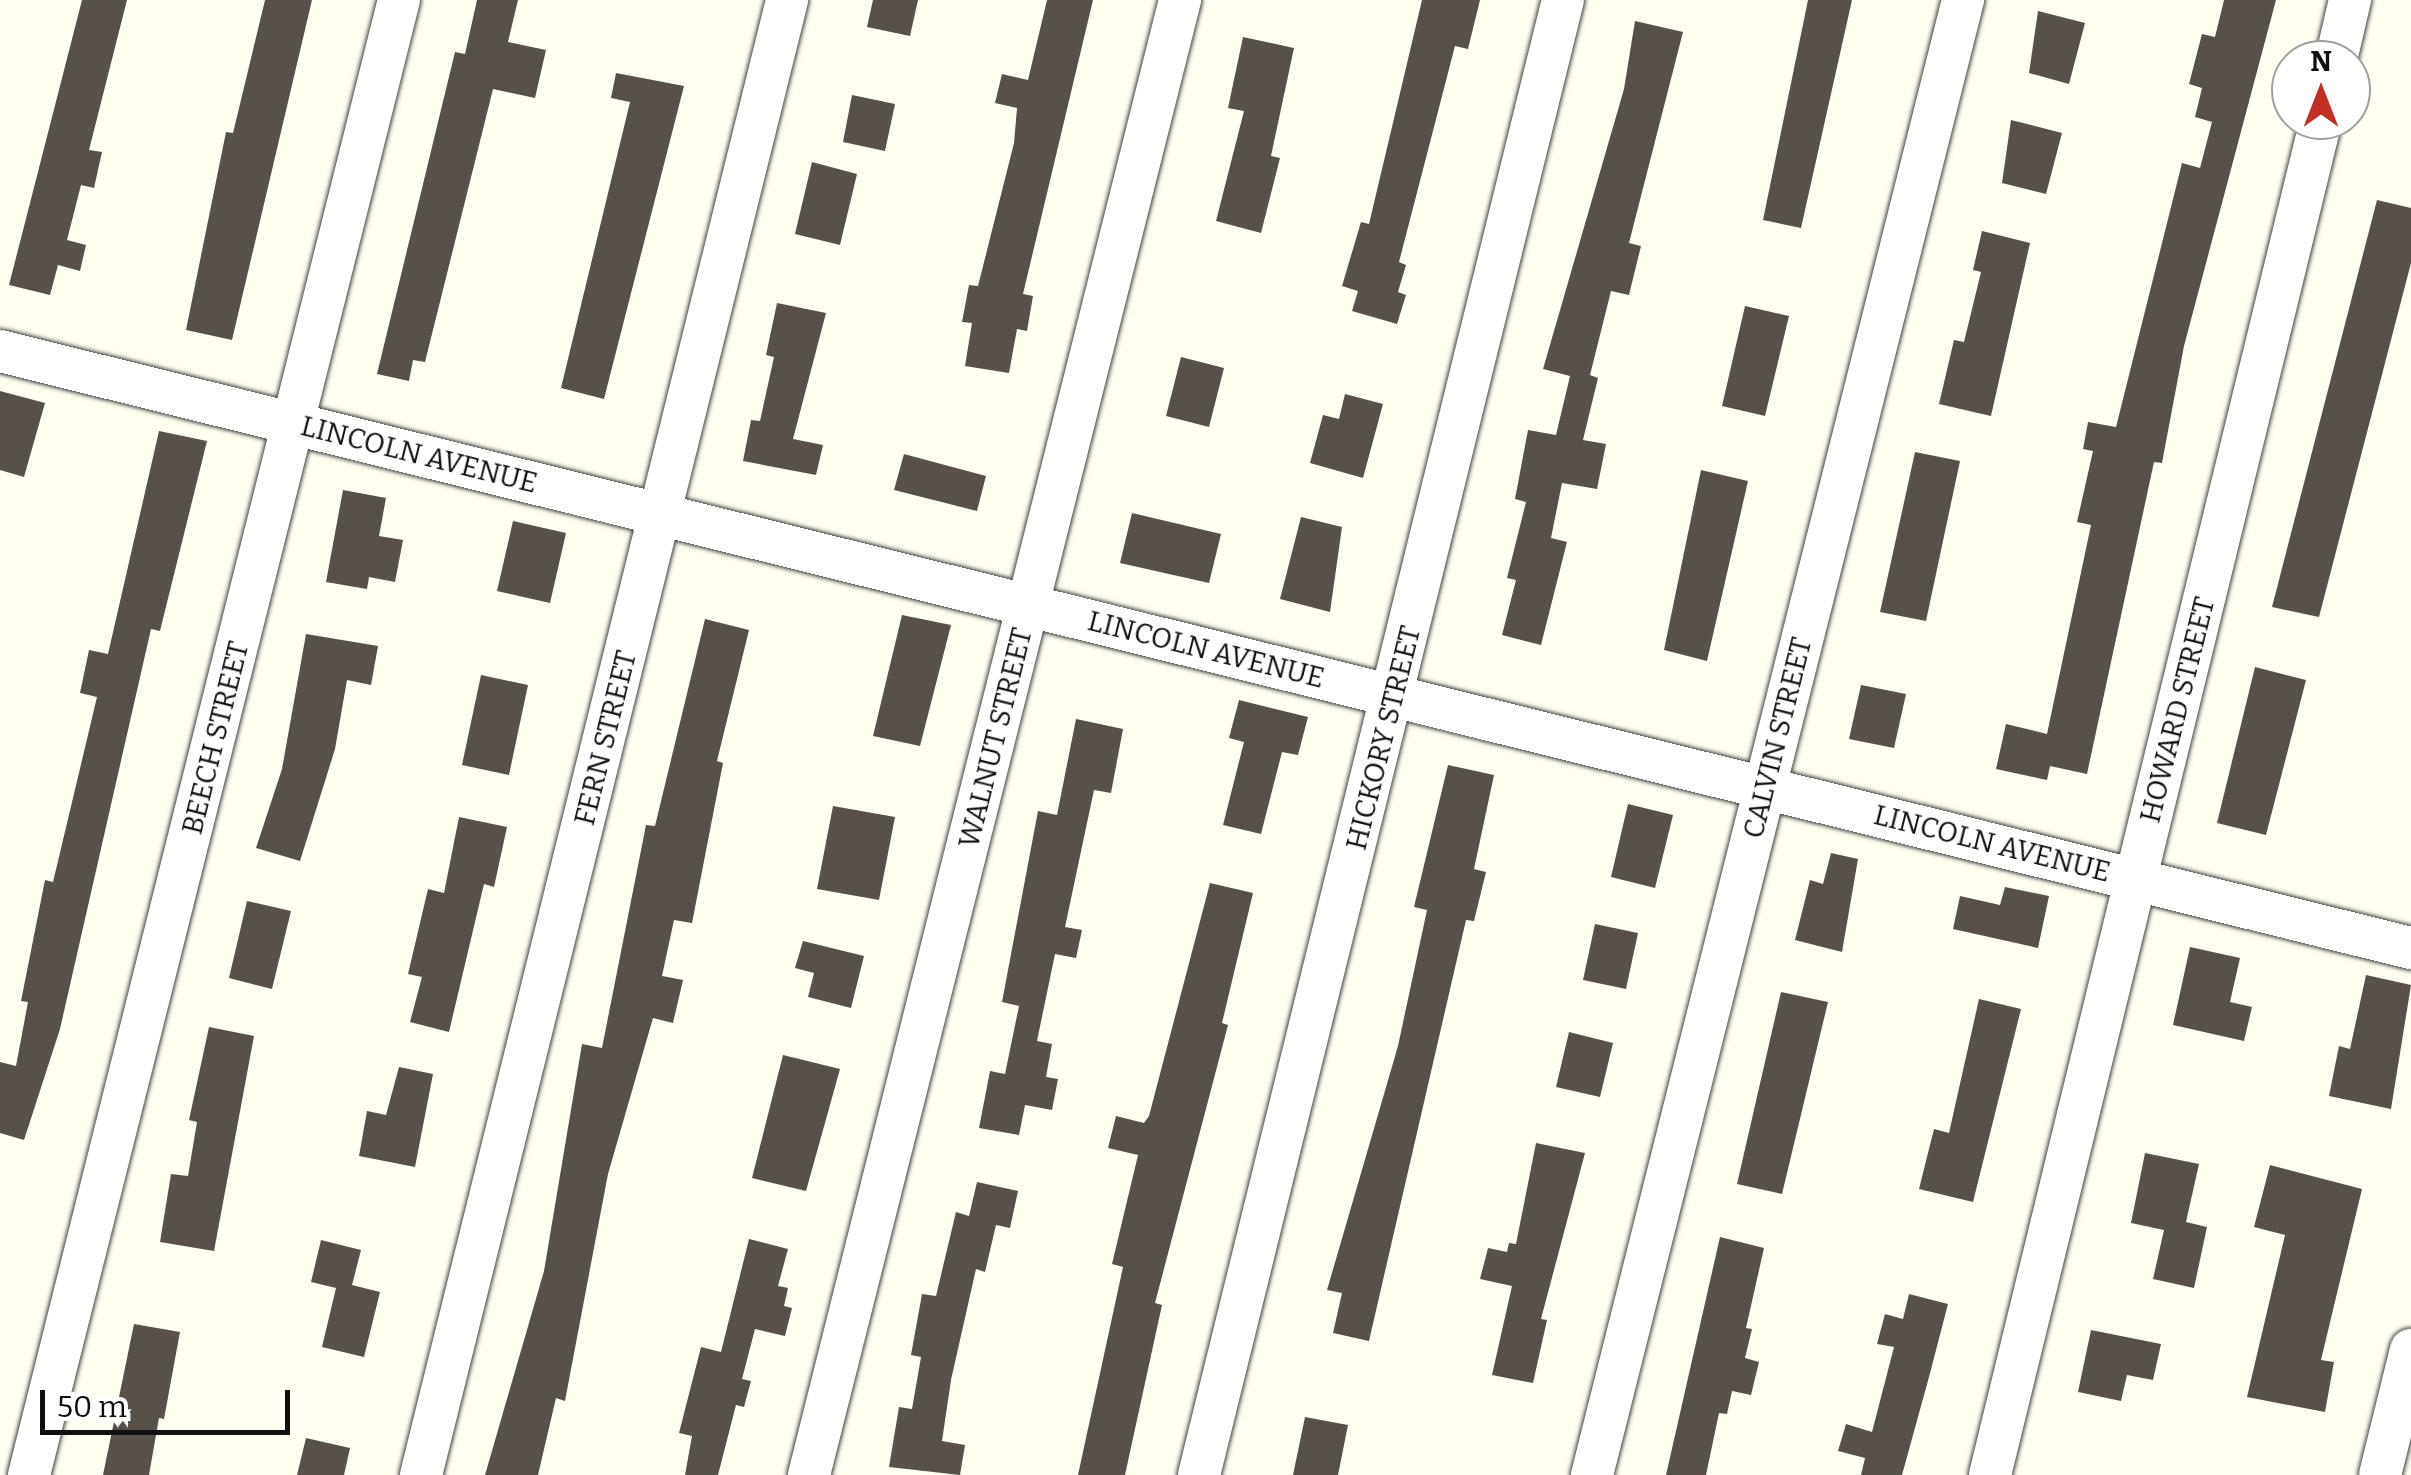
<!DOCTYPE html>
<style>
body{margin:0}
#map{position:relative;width:2411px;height:1475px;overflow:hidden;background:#fffef0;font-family:Bitter,serif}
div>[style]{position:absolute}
.building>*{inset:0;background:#58514b}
.roads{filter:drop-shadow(0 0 2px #424242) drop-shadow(0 0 2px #424242)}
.minor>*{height:42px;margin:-21px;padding:0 21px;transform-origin:21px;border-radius:21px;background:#fff}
span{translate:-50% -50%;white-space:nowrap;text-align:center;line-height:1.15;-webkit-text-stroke:10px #fff;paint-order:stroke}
.street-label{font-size:28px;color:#0f0f0f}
.north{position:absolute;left:2271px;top:40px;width:100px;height:100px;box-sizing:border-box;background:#fff;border:2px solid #9f9f9f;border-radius:50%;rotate:0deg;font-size:28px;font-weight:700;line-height:40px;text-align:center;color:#0f0f0f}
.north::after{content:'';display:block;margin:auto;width:35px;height:45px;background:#c22e23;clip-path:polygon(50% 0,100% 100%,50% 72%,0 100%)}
.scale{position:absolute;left:40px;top:1390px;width:250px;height:45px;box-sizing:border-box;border:5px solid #0f0f0f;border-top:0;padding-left:12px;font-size:30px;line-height:35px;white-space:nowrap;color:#0f0f0f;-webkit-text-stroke:8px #fff;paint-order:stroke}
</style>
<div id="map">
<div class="building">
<div style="clip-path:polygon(82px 0,127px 0,89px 150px,102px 152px,94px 188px,81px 185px,67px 240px,86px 245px,80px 271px,58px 265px,50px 295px,9px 285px)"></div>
<div style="clip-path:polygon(265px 0,312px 0,232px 340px,186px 330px,226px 132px,233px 133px)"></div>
<div style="clip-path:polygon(477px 0,518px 0,508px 42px,546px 50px,535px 98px,493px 89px,425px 362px,413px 360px,409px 381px,377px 374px,455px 52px,465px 54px)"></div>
<div style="clip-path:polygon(873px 0,918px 0,910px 36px,867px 27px)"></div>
<div style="clip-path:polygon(1047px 0,1093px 0,1023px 294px,1033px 296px,1027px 331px,1017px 329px,1009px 373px,965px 366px,972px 323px,962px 322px,969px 285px,978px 286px,1014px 143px,1017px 108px,995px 103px,1002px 74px,1028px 80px)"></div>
<div style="clip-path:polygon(1422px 0,1480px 0,1468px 49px,1455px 46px,1399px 262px,1406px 265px,1398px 292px,1406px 295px,1397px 324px,1352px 311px,1358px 291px,1342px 286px,1361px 222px,1369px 224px)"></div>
<div style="clip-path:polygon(1808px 0,1852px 0,1801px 228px,1763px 220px)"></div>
<div style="clip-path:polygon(2224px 0,2276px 0,2184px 346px,2162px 463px,2154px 462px,2087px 774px,2050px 766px,2047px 780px,1996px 769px,2006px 724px,2047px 734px,2091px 525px,2077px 522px,2093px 451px,2083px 449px,2088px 422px,2116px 427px,2182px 163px,2200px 168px,2212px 122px,2195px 117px,2202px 88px,2189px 84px,2202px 34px,2215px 37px)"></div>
<div style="clip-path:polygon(2038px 11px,2085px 23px,2069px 84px,2029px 73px)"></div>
<div style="clip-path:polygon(1635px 21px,1683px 32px,1629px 243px,1641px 246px,1629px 295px,1611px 291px,1590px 375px,1598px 378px,1583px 440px,1606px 444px,1597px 489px,1562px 483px,1551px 538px,1567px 542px,1541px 645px,1502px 635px,1516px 580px,1507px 578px,1526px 502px,1515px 499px,1528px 430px,1556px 435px,1570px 376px,1543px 369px,1624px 89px)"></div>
<div style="clip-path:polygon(1243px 37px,1294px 48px,1271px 156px,1280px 158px,1261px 233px,1216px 221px,1244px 111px,1228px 108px)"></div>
<div style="clip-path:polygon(616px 73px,684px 86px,604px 399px,561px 388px,630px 102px,611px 98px)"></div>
<div style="clip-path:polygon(852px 95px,895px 104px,885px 151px,843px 142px)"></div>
<div style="clip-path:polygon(2011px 120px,2062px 133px,2046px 194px,2002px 183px)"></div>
<div style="clip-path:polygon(812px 162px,857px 174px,840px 245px,795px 234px)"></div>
<div style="clip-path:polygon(2377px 200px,2411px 208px,2411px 263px,2319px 617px,2272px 607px)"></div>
<div style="clip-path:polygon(1982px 231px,2030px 243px,1991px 416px,1939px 404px,1954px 340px,1964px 342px,1981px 272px,1973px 270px)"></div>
<div style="clip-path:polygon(777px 303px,826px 313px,793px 439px,823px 445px,816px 475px,743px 461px,751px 420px,760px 421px,774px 357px,766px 355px)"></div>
<div style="clip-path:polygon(1745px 306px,1789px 316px,1765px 416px,1722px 406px)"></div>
<div style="clip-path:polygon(1181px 357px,1224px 368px,1209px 427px,1166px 416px)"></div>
<div style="clip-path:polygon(0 391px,45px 403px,24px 477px,0 470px)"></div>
<div style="clip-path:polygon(1345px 394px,1383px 404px,1363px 478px,1310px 463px,1323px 415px,1339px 419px)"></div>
<div style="clip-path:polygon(159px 431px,207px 441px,160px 631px,151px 629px,60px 1029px,24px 1140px,0 1133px,0 1062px,16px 1066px,28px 1002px,21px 1001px,45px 880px,53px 882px,97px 697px,80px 693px,89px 650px,108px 654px)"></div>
<div style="clip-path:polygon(1915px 452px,1960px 461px,1926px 621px,1880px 612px)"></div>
<div style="clip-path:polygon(904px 454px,986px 476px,977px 511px,894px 490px)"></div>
<div style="clip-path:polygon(1701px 470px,1748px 481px,1707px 661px,1664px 650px)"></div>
<div style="clip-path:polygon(343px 490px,386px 498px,379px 536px,403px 540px,395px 582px,369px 577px,367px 589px,326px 582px)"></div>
<div style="clip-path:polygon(1132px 513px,1221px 534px,1209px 583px,1120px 563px)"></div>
<div style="clip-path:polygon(1301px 517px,1342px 527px,1330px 612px,1280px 599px)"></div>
<div style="clip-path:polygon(513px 521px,566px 533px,550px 603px,497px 591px)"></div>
<div style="clip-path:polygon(902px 615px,951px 625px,920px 746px,873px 736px)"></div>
<div style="clip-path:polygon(705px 619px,749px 630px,717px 761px,723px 763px,692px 923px,674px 920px,662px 976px,683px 980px,673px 1023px,653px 1018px,608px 1174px,565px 1401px,556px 1398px,538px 1475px,485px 1475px,544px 1271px,582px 1044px,602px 1048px,646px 825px,655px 826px)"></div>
<div style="clip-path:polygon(306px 634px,378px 646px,371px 685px,347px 680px,335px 749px,300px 861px,256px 848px,282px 769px)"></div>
<div style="clip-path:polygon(2255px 667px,2306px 680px,2266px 835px,2217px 823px)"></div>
<div style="clip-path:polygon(481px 675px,528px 685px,509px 775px,462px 765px)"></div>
<div style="clip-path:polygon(1861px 685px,1906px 694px,1894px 748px,1849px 739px)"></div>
<div style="clip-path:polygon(1239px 700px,1308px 717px,1298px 755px,1282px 752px,1261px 834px,1223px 825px,1244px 742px,1229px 738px)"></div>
<div style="clip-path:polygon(1076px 719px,1123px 729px,1111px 793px,1094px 790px,1065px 927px,1082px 930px,1076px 958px,1055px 954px,1037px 1041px,1052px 1044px,1046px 1077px,1058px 1079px,1052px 1110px,1025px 1105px,1019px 1135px,979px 1128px,990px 1071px,1005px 1074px,1019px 1006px,1002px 1002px,1038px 811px,1057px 815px)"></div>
<div style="clip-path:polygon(1448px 765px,1494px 775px,1474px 869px,1486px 872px,1474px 921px,1466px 920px,1369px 1341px,1333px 1333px,1342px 1293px,1327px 1290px,1398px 1046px,1427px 910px,1414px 907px)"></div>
<div style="clip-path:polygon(1628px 804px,1673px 815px,1655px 888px,1611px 877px)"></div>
<div style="clip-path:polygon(833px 806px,895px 817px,879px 900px,817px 889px)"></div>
<div style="clip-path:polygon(459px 817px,507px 827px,494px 887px,484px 884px,449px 1032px,410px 1022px,422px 977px,408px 974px,428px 889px,444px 893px)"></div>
<div style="clip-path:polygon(1831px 853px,1858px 859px,1842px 952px,1795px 940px,1810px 880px,1823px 884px)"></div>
<div style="clip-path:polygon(1210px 883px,1253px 893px,1222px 1023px,1228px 1025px,1155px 1303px,1162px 1305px,1125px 1475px,1078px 1475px,1123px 1267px,1112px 1264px,1138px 1155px,1108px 1148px,1116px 1116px,1144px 1123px,1149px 1116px)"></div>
<div style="clip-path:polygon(2005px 887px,2049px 896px,2038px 948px,1953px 929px,1960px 896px,2000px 905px)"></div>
<div style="clip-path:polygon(247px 901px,291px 911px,272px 989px,229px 978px)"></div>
<div style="clip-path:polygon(1595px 924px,1638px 933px,1626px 989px,1583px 980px)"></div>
<div style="clip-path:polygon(803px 941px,864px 956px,851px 1008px,808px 997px,814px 973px,795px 968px)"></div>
<div style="clip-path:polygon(2190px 947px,2240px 958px,2230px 1002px,2252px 1007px,2244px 1041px,2173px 1025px)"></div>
<div style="clip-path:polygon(2366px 975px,2411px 985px,2391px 1109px,2329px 1096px,2339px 1046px,2350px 1049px)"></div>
<div style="clip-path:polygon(1781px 992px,1828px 1002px,1782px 1194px,1737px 1184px)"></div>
<div style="clip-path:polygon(1979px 999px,2021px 1009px,1973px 1202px,1919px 1189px,1934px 1129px,1949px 1133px)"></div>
<div style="clip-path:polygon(209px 1027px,254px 1036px,214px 1251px,160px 1242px,171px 1174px,188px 1176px,197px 1122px,189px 1120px)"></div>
<div style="clip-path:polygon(1569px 1032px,1613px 1043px,1600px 1097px,1556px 1087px)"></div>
<div style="clip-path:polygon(783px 1055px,840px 1069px,806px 1191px,752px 1178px)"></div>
<div style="clip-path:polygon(399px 1067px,433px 1074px,415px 1167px,359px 1156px,367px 1111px,386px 1115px)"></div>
<div style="clip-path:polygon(1536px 1143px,1585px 1153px,1541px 1319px,1547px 1320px,1533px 1383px,1492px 1375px,1512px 1286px,1480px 1279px,1488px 1248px,1507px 1252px,1509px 1243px,1516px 1244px)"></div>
<div style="clip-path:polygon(2145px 1153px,2199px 1164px,2186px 1222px,2207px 1227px,2194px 1288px,2153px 1279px,2164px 1230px,2131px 1223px)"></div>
<div style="clip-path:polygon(2270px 1165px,2362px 1189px,2321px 1360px,2334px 1362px,2325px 1412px,2247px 1397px,2285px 1235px,2254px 1227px)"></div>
<div style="clip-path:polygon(977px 1182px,1018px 1191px,1010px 1228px,996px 1225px,985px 1272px,976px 1269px,951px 1380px,942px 1441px,965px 1445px,960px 1475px,889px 1467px,899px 1407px,912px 1409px,921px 1357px,911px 1355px,922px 1294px,936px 1296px,956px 1212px,969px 1216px)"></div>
<div style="clip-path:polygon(1720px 1237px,1764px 1248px,1746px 1328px,1752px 1329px,1745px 1358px,1759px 1362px,1751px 1395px,1732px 1391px,1727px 1414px,1719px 1413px,1706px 1475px,1666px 1475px)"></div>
<div style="clip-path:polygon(749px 1239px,788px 1249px,778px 1286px,788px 1288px,784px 1306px,792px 1308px,785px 1336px,755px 1329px,742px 1379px,751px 1381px,744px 1407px,736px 1405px,718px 1475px,685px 1475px,692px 1436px,679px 1433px,701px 1347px,721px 1352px)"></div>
<div style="clip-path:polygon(321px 1240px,361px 1250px,352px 1285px,380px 1292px,364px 1357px,322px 1347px,336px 1288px,311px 1282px)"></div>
<div style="clip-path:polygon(1909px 1294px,1948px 1304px,1929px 1377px,1902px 1475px,1861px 1475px,1865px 1458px,1838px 1451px,1846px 1424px,1872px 1432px,1894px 1347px,1877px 1344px,1885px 1314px,1903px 1319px)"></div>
<div style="clip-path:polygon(134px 1324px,180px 1332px,164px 1419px,159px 1418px,149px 1475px,103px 1475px)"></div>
<div style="clip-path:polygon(2091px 1330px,2161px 1344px,2153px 1380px,2127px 1375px,2121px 1401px,2078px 1392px)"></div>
<div style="clip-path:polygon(1305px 1417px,1348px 1425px,1338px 1475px,1293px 1475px)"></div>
<div style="clip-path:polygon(306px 1438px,350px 1448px,344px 1475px,297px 1475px)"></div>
</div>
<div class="roads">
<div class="minor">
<div style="left:2336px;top:60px;width:62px;rotate:-76.9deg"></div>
<div style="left:0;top:351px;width:2484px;rotate:13.91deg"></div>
<div style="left:29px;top:1475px;width:1521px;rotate:-75.92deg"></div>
<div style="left:421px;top:1475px;width:1520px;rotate:-76.06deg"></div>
<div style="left:809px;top:1475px;width:1521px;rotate:-75.88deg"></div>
<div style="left:1199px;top:1475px;width:1519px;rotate:-76.14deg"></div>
<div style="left:1592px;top:1475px;width:1521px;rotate:-75.88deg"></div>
<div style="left:1990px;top:1475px;width:1395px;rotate:-76.27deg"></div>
<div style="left:2380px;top:1475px;width:129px;rotate:-76.1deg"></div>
</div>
</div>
<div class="street-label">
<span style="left:419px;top:455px;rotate:14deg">LINCOLN AVENUE</span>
<span style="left:1206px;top:650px;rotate:14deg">LINCOLN AVENUE</span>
<span style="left:2178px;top:710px;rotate:-76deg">HOWARD STREET</span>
<span style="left:216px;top:738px;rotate:-76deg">BEECH STREET</span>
<span style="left:606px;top:738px;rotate:-76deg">FERN STREET</span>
<span style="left:996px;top:738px;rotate:-76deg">WALNUT STREET</span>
<span style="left:1384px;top:738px;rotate:-76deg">HICKORY STREET</span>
<span style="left:1778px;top:738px;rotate:-76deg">CALVIN STREET</span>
<span style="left:1992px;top:844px;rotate:14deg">LINCOLN AVENUE</span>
</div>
<div class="north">N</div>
<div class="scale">50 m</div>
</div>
